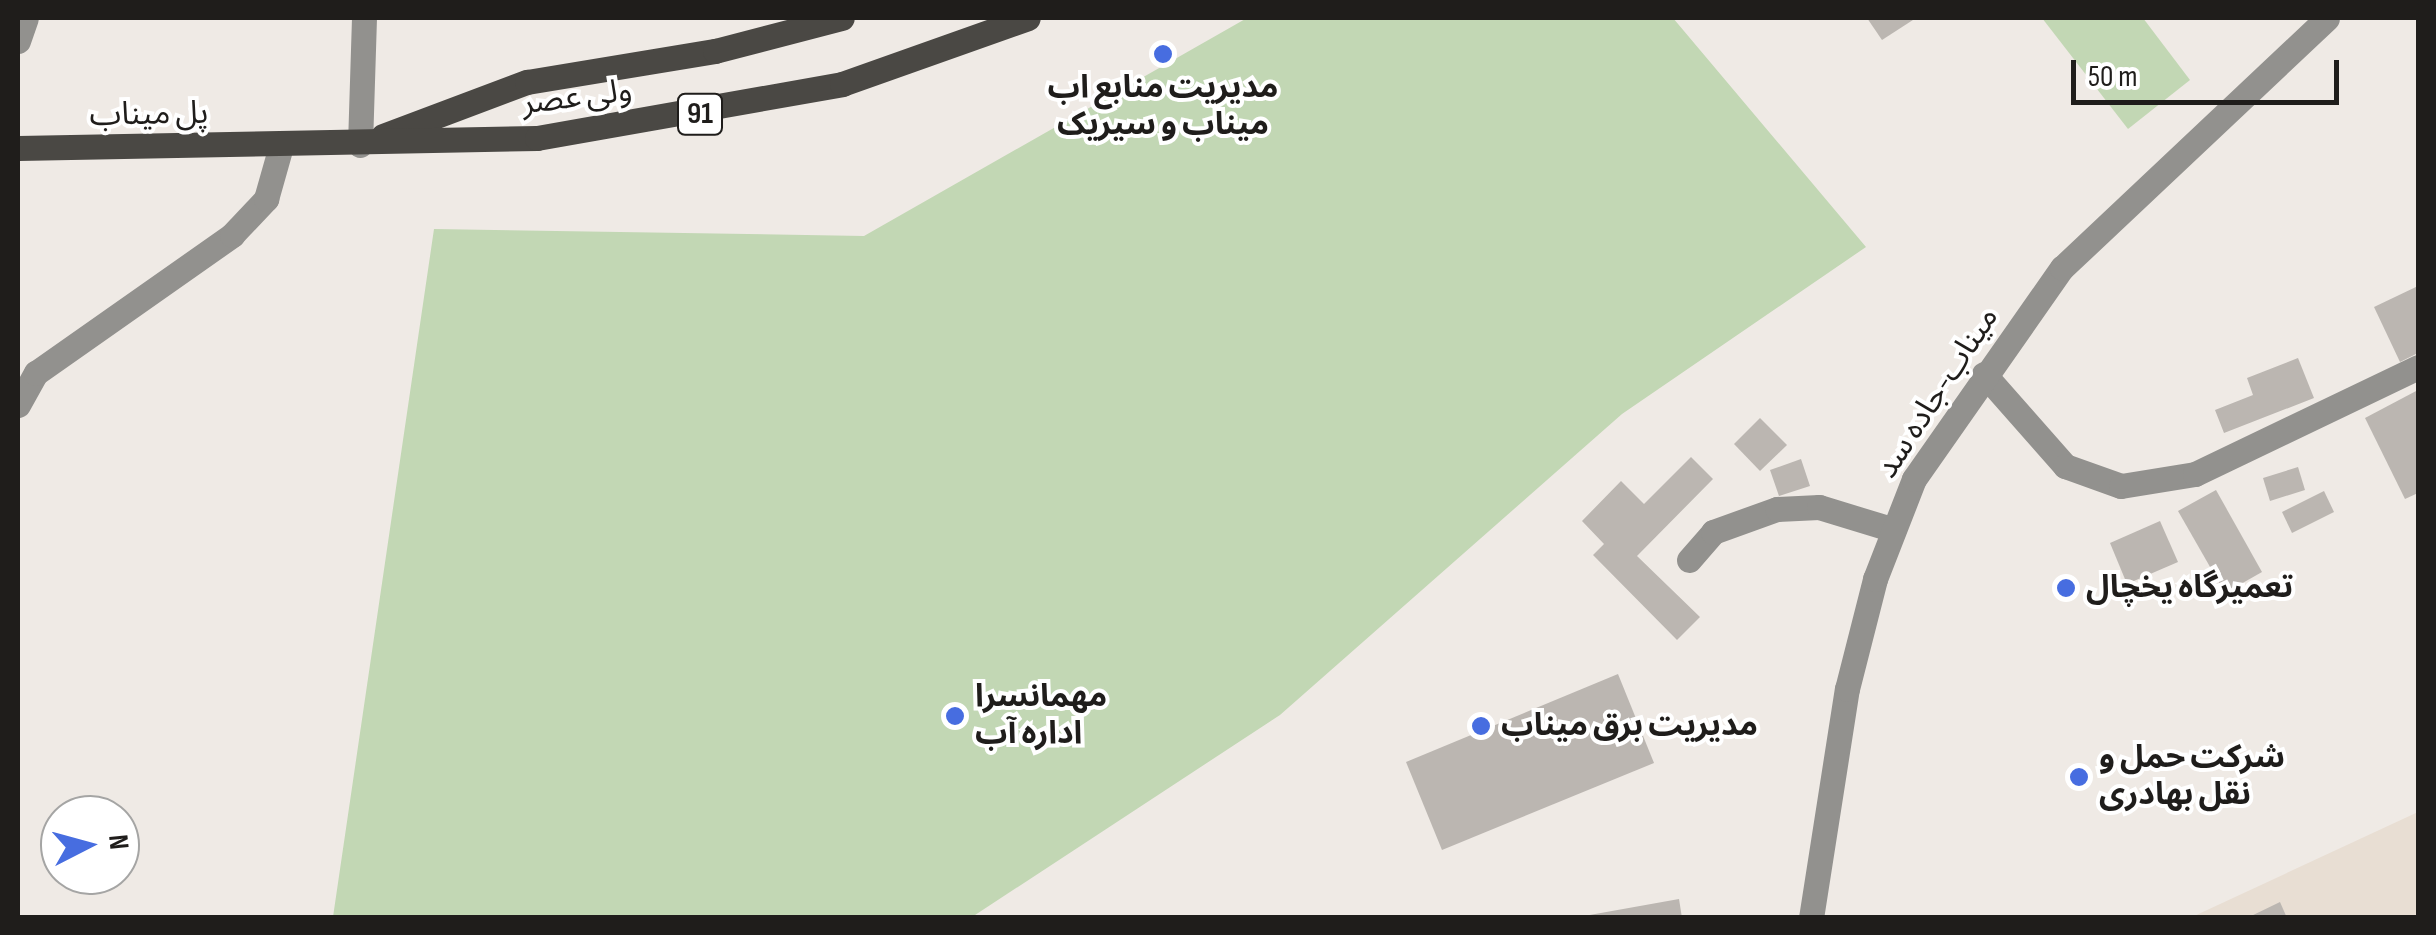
<!DOCTYPE html>
<meta charset="utf-8">
<style>
body{margin:0}
#map{position:relative;width:2436px;height:935px;overflow:hidden;background:#efeae5;font-family:"Sofia Sans Condensed","Noto Sans Arabic",sans-serif}
div>[style]{position:absolute}
.built>*{inset:0;background:#e8ded3}
.green>*{inset:0;background:#c2d7b4}
.building>*{inset:0;background:#bbb6b1}
.minor>*{height:25px;margin:-12.5px;padding:0 12.5px;transform-origin:12.5px;border-radius:12.5px;background:#92918e}
.major>*{height:25px;margin:-12.5px;padding:0 12.5px;transform-origin:12.5px;border-radius:12.5px;background:#4a4844}
.dots>*{width:28px;height:28px;translate:-50% -50%;box-sizing:border-box;border:5px solid #fff;border-radius:50%}
span{translate:-50% -50%;white-space:nowrap;text-align:center;line-height:1.15;-webkit-text-stroke:8px #fff;paint-order:stroke}
.shield-label span{padding:2px 8px;background:#fff;border:2px solid;border-radius:8px;-webkit-text-stroke-width:0}
.shield-label{font-size:30px;color:#1f1d1b;font-weight:700}
.poi-label{font-size:32px;color:#1f1d1b;font-weight:700}
.left{translate:0 -50%;text-align:left}
.street-label{font-size:32px;color:#1f1d1b}
.frame{position:absolute;inset:0;border:20px solid #1f1d1b;pointer-events:none}
.north{position:absolute;left:40px;top:795px;width:100px;height:100px;box-sizing:border-box;background:#fff;border:2px solid #a5a5a4;border-radius:50%;rotate:84deg;font-size:28px;font-weight:700;line-height:40px;text-align:center;color:#1f1d1b}
.north::after{content:'';display:block;margin:auto;width:35px;height:45px;background:#476de0;clip-path:polygon(50% 0,100% 100%,50% 72%,0 100%)}
.scale{position:absolute;left:2071px;top:60px;width:268px;height:45px;box-sizing:border-box;border:5px solid #1f1d1b;border-top:0;padding-left:12px;font-size:30px;line-height:35px;white-space:nowrap;color:#1f1d1b;-webkit-text-stroke:8px #fff;paint-order:stroke}
</style>
<div id="map">
<div class="built">
<div style="clip-path:polygon(2418px 812px,2418px 917px,2192px 917px)"></div>
</div>
<div class="green">
<div style="clip-path:polygon(1247px 18px,1673px 18px,1866px 247px,1622px 414px,1280px 715px,972px 917px,333px 917px,434px 229px,864px 236px)"></div>
<div style="clip-path:polygon(2042px 18px,2143px 18px,2190px 80px,2128px 129px)"></div>
</div>
<div class="building">
<div style="clip-path:polygon(1867px 18px,1916px 18px,1882px 40px)"></div>
<div style="clip-path:polygon(2418px 286px,2418px 353px,2400px 362px,2374px 307px)"></div>
<div style="clip-path:polygon(2298px 358px,2314px 398px,2224px 433px,2215px 410px,2253px 395px,2247px 378px)"></div>
<div style="clip-path:polygon(2418px 390px,2418px 493px,2405px 499px,2365px 418px)"></div>
<div style="clip-path:polygon(1760px 418px,1787px 445px,1760px 471px,1734px 444px)"></div>
<div style="clip-path:polygon(1691px 457px,1713px 479px,1637px 556px,1700px 617px,1677px 640px,1593px 555px,1604px 544px,1582px 521px,1621px 481px,1644px 504px)"></div>
<div style="clip-path:polygon(1801px 459px,1810px 486px,1779px 496px,1770px 470px)"></div>
<div style="clip-path:polygon(2298px 467px,2305px 490px,2270px 501px,2263px 478px)"></div>
<div style="clip-path:polygon(2216px 490px,2262px 572px,2225px 593px,2178px 511px)"></div>
<div style="clip-path:polygon(2324px 491px,2334px 512px,2292px 533px,2282px 512px)"></div>
<div style="clip-path:polygon(2160px 521px,2178px 562px,2127px 584px,2110px 543px)"></div>
<div style="clip-path:polygon(1618px 674px,1654px 763px,1442px 850px,1406px 762px)"></div>
<div style="clip-path:polygon(1679px 899px,1682px 918px,1584px 918px,1584px 916px)"></div>
<div style="clip-path:polygon(2280px 902px,2287px 918px,2247px 918px)"></div>
</div>
<div class="minor">
<div style="left:18px;top:41px;width:24px;rotate:-71deg"></div>
<div style="left:360px;top:145px;width:127px;rotate:-88.2deg"></div>
<div style="left:1984px;top:374px;width:123px;rotate:48.6deg"></div>
<div style="left:2065px;top:466px;width:59px;rotate:19.7deg"></div>
<div style="left:2121px;top:486px;width:75px;rotate:-9.2deg"></div>
<div style="left:2195px;top:474px;width:247px;rotate:-25.6deg"></div>
<div style="left:18px;top:405px;width:37px;rotate:-61deg"></div>
<div style="left:36px;top:373px;width:240px;rotate:-35.1deg"></div>
<div style="left:232px;top:235px;width:50px;rotate:-46.6deg"></div>
<div style="left:266px;top:199px;width:55px;rotate:-74.2deg"></div>
<div style="left:1689px;top:560px;width:37px;rotate:-49deg"></div>
<div style="left:1713px;top:532px;width:68px;rotate:-19.8deg"></div>
<div style="left:1777px;top:509px;width:42px;rotate:-2.7deg"></div>
<div style="left:1819px;top:507px;width:78px;rotate:17deg"></div>
<div style="left:1811px;top:918px;width:232px;rotate:-81.1deg"></div>
<div style="left:1847px;top:689px;width:114px;rotate:-75.7deg"></div>
<div style="left:1875px;top:579px;width:107px;rotate:-68.7deg"></div>
<div style="left:1914px;top:479px;width:258px;rotate:-55deg"></div>
<div style="left:2062px;top:268px;width:364px;rotate:-43.3deg"></div>
</div>
<div class="major">
<div style="left:383px;top:136px;width:154px;rotate:-20.6deg"></div>
<div style="left:527px;top:82px;width:191px;rotate:-9.4deg"></div>
<div style="left:715px;top:51px;width:131px;rotate:-14.6deg"></div>
<div style="left:18px;top:148px;width:519px;rotate:-1.1deg"></div>
<div style="left:537px;top:138px;width:310px;rotate:-10deg"></div>
<div style="left:842px;top:84px;width:197px;rotate:-19.5deg"></div>
</div>
<div class="dots">
<div style="left:1163px;top:54px;background:#476de0"></div>
<div style="left:2066px;top:588px;background:#476de0"></div>
<div style="left:955px;top:716px;background:#476de0"></div>
<div style="left:1481px;top:726px;background:#476de0"></div>
<div style="left:2079px;top:777px;background:#476de0"></div>
</div>
<div class="shield-label">
<span style="left:700px;top:114px">91</span>
</div>
<div class="poi-label">
<span style="left:1163px;top:107px">مدیریت منابع اب<br>میناب و سیریک</span>
<span class="left" style="left:2086px;top:588px">تعمیرگاه یخچال</span>
<span class="left" style="left:975px;top:716px">مهمانسرا<br>اداره آب</span>
<span class="left" style="left:1501px;top:726px">مدیریت برق میناب</span>
<span class="left" style="left:2099px;top:777px">شرکت حمل و<br>نقل بهادری</span>
</div>
<div class="street-label">
<span style="left:577px;top:98px;rotate:-7deg">ولی عصر</span>
<span style="left:149px;top:115px;rotate:-1deg">پل میناب</span>
<span style="left:1938px;top:393px;rotate:-57deg">میناب-جاده سد</span>
</div>
<div class="frame"></div>
<div class="north">N</div>
<div class="scale">50 m</div>
</div>
